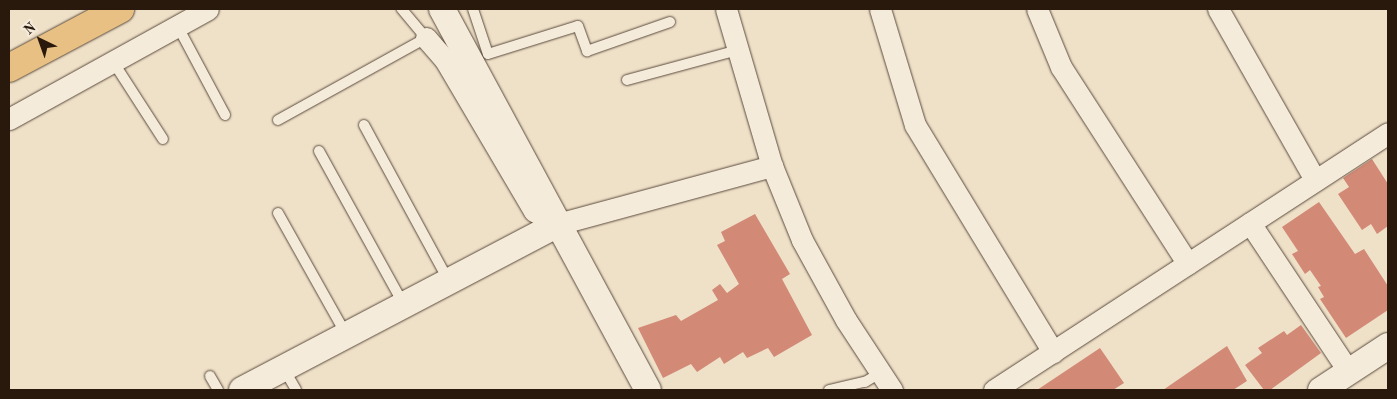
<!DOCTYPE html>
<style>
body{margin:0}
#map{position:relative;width:1397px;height:399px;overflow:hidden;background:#efe0c8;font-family:"Old Standard TT",serif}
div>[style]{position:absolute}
.building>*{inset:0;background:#d28976}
.roads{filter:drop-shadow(0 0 1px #5a4b3c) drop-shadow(0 0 1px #5a4b3c)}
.service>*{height:10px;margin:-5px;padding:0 5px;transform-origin:5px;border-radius:5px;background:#f5ebdb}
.minor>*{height:21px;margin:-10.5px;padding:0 10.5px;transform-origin:10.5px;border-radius:10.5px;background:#f5ebdb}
.tertiary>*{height:26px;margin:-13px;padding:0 13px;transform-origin:13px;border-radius:13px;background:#f5ebdb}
.motorway>*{height:28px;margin:-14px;padding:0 14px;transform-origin:14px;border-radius:14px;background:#e8c084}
span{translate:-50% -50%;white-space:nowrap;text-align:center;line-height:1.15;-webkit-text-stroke:4.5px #f5ebdb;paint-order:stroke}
.frame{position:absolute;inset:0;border:10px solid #29190d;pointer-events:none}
.north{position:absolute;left:15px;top:15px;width:50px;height:50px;-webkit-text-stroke:4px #f5ebdb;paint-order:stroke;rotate:318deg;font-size:14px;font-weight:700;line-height:20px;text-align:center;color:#29190d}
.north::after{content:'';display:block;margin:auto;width:18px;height:22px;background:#29190d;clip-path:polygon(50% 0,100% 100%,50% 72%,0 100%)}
</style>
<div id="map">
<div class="building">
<div style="clip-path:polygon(1372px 159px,1388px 184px,1388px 226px,1377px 234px,1371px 224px,1362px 230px,1338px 194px,1349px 187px,1343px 178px)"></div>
<div style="clip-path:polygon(1319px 202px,1355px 254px,1364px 249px,1388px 286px,1388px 310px,1346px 338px,1320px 299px,1324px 297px,1318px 287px,1321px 286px,1310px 270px,1305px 274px,1292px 254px,1298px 251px,1282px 227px)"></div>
<div style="clip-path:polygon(755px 214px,790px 274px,782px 279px,812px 335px,774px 357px,768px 348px,747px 358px,743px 352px,724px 364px,720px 357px,697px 372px,691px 364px,663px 378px,638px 328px,676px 315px,681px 321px,718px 300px,712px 290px,720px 284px,727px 293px,739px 284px,717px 245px,725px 241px,721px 232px)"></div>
<div style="clip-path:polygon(1301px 325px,1321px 353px,1270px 390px,1264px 390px,1245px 365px,1262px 353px,1258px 348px,1284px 331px,1287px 335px)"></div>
<div style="clip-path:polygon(1227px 346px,1247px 381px,1233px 390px,1163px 390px)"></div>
<div style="clip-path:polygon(1100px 348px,1124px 383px,1113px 390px,1037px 390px)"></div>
</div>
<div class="roads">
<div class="service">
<div style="left:473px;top:9px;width:47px;rotate:71.6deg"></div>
<div style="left:488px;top:54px;width:94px;rotate:-17.3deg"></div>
<div style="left:578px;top:26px;width:27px;rotate:70deg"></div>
<div style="left:587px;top:51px;width:88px;rotate:-19.3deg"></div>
<div style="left:177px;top:25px;width:102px;rotate:61.9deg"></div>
<div style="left:112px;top:60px;width:94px;rotate:57.2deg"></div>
<div style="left:627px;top:80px;width:115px;rotate:-15.1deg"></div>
<div style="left:278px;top:120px;width:169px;rotate:-29deg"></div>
<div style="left:426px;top:38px;width:38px;rotate:-130deg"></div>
<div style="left:364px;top:125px;width:176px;rotate:61.5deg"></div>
<div style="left:319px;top:151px;width:174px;rotate:61.1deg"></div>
<div style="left:278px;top:213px;width:139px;rotate:60.7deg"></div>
<div style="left:284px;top:369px;width:24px;rotate:60deg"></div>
<div style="left:210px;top:376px;width:16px;rotate:60deg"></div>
<div style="left:829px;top:390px;width:37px;rotate:-13deg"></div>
<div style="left:865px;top:382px;width:17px;rotate:-31deg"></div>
</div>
<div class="minor">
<div style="left:726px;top:9px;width:164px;rotate:73.7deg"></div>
<div style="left:772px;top:166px;width:80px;rotate:67.9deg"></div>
<div style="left:802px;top:240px;width:91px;rotate:61.2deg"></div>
<div style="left:846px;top:320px;width:84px;rotate:56.7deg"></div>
<div style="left:880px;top:9px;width:121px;rotate:73.2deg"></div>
<div style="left:915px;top:125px;width:266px;rotate:58.7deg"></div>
<div style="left:1037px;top:9px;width:63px;rotate:67.5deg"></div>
<div style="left:1061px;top:67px;width:234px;rotate:57.2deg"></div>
<div style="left:1218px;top:9px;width:197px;rotate:60.4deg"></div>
<div style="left:426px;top:38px;width:29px;rotate:49deg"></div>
<div style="left:445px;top:60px;width:175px;rotate:59.5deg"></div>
<div style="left:534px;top:211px;width:27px;rotate:28deg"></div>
<div style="left:558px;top:224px;width:222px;rotate:-15.2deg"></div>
<div style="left:9px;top:119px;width:227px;rotate:-28.9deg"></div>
<div style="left:1250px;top:223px;width:179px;rotate:56.4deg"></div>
<div style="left:994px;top:390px;width:470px;rotate:-33.1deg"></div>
</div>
<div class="tertiary">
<div style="left:442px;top:9px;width:433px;rotate:61.6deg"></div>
<div style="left:242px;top:390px;width:357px;rotate:-27.7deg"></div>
<div style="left:1321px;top:390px;width:80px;rotate:-33.3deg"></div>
</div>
<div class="motorway">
<div style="left:9px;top:68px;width:126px;rotate:-28deg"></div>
</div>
</div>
<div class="frame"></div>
<div class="north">N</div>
</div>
